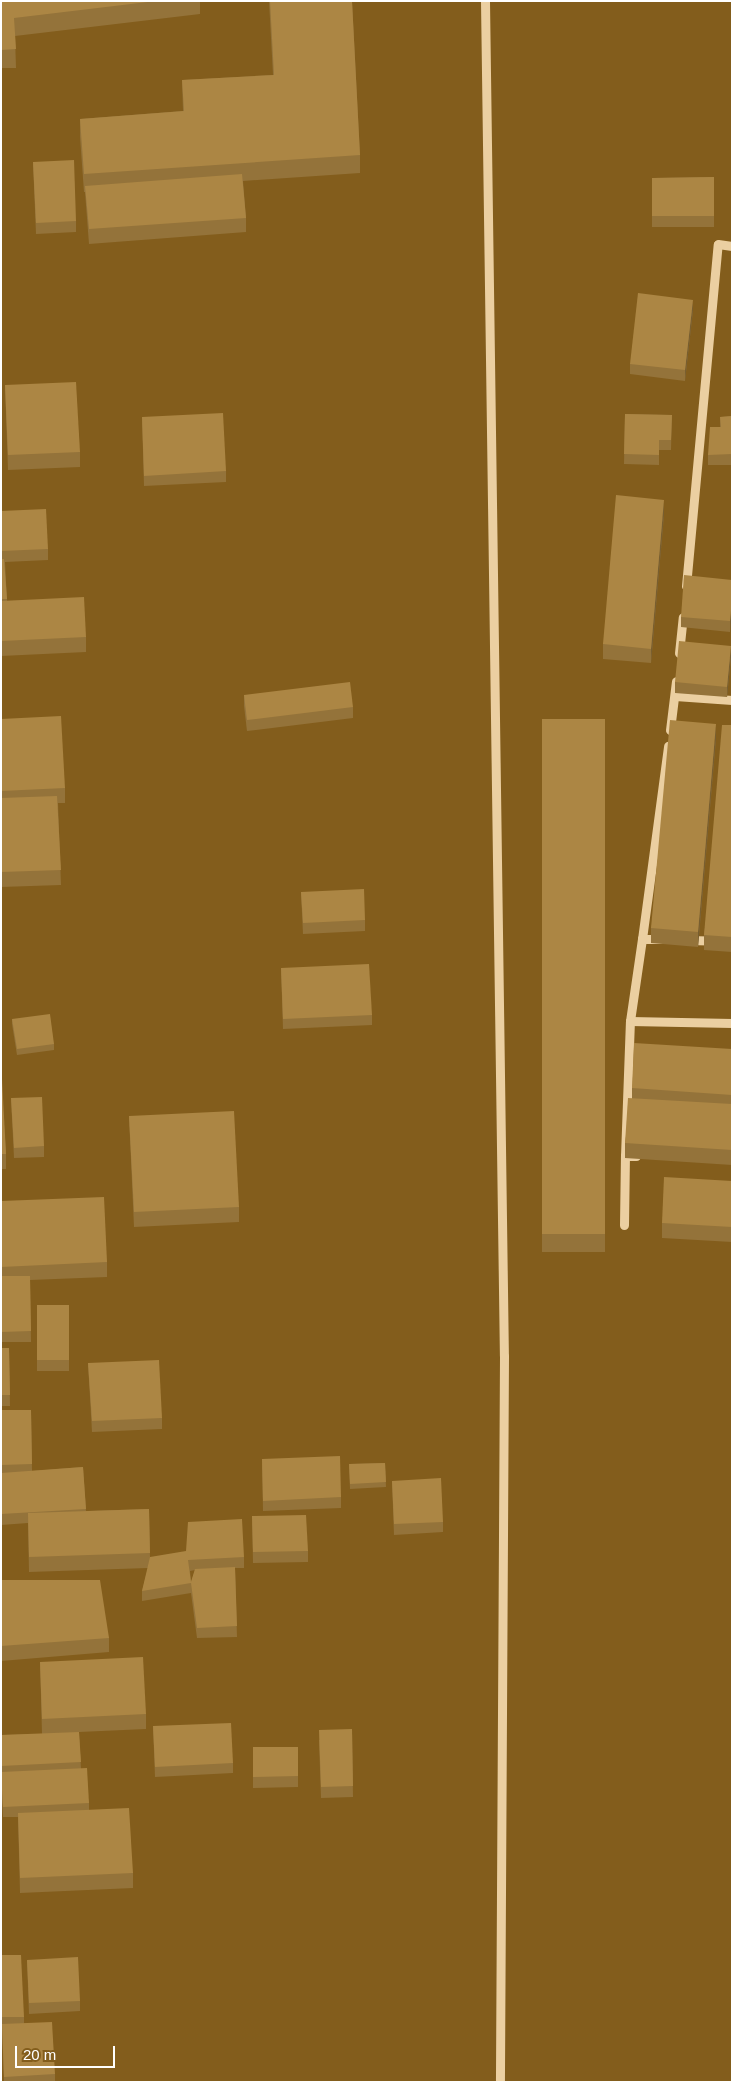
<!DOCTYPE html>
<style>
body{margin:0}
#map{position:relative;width:733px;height:2083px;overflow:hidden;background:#835d1c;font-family:Arial,sans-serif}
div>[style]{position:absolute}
.minor>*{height:9px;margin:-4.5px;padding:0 4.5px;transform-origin:4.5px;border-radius:4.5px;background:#ebcfa1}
.wall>*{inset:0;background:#94733a}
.shaded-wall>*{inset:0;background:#785e30}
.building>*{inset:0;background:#ac8644}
span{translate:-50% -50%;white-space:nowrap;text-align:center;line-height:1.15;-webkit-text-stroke:4px #835d1c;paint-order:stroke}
.frame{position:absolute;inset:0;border:2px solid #fff;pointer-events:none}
.scale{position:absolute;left:15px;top:2046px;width:100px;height:22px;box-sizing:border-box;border:2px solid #fff;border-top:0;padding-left:6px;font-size:15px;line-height:18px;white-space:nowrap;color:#fff;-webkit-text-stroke:4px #835d1c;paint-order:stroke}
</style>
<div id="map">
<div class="minor">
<div style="left:485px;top:1px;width:1355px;rotate:89.2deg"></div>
<div style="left:504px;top:1356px;width:726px;rotate:90.32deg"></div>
<div style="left:686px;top:586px;width:343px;rotate:-84.7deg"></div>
<div style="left:718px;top:244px;width:14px;rotate:8deg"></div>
<div style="left:679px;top:653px;width:36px;rotate:-84deg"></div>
<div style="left:675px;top:696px;width:57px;rotate:4deg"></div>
<div style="left:670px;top:730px;width:49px;rotate:-83deg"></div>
<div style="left:662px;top:939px;width:20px;rotate:180deg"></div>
<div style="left:642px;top:939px;width:195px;rotate:-82.3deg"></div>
<div style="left:687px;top:940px;width:45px;rotate:1.3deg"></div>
<div style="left:630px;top:1021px;width:83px;rotate:-81.7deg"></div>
<div style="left:636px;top:1156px;width:11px;rotate:180deg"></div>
<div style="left:625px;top:1156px;width:135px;rotate:-87.9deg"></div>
<div style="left:630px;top:1021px;width:102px;rotate:1.1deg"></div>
<div style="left:624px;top:1225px;width:69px;rotate:-89.2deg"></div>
</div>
<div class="wall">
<div style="clip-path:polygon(1px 1px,200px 1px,200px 14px,15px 36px,16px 68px,1px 68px)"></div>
<div style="clip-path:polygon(269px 1px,352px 1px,360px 155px,360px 173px,243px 181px,246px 218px,246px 232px,89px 244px,85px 192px,84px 192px,80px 137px,80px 119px,183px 111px,182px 80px,273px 75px)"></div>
<div style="clip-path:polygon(33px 162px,76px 221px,76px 232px,36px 234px)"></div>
<div style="clip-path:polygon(714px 177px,714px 227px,652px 227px,652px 178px)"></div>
<div style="clip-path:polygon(693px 310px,685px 381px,630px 374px,630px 364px)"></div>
<div style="clip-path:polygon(5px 385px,80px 452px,80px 467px,8px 470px)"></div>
<div style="clip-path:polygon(625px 414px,672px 415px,671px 450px,659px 450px,659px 465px,624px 464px)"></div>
<div style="clip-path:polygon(732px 416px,732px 465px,708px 465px,708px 455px,720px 427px,720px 417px)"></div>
<div style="clip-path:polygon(142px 417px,226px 471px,226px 482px,144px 486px)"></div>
<div style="clip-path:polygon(1px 511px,48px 549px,48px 560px,5px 562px,7px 601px,86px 637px,86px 652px,1px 656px)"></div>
<div style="clip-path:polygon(664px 515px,651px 663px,603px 659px,603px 644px)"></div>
<div style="clip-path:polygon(732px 580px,730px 632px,681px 627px,681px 617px)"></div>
<div style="clip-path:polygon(731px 657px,727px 697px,675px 693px,675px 682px)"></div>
<div style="clip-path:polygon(244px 695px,353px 707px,353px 718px,247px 731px,244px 706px)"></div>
<div style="clip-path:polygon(1px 719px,65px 788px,65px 803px,58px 803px,61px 885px,1px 887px)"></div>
<div style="clip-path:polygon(542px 719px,605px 719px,605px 1252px,542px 1252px)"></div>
<div style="clip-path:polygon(732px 725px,732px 952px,704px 950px,704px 935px)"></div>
<div style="clip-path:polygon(716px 739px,698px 947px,651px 943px,651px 928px)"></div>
<div style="clip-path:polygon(301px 892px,365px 920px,365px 931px,303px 934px)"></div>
<div style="clip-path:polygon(281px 968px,372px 1015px,372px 1025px,283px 1029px)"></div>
<div style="clip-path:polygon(12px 1019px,54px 1044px,54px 1050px,17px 1055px,12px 1024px)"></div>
<div style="clip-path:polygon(732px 1049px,732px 1165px,625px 1158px,625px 1143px,632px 1098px,632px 1088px)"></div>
<div style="clip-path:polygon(1px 1079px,6px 1154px,6px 1169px,1px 1169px)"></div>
<div style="clip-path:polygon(11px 1098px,44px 1146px,44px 1157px,14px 1158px)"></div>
<div style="clip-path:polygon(129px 1116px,239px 1207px,239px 1222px,134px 1227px)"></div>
<div style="clip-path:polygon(732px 1181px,732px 1242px,662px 1238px,662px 1223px)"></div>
<div style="clip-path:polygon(1px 1201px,107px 1262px,107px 1277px,30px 1280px,31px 1342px,1px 1342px)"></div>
<div style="clip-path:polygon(37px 1305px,69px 1305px,69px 1371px,37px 1371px)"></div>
<div style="clip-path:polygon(1px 1348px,9px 1348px,10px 1406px,1px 1406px)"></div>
<div style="clip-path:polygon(88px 1363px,162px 1418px,162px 1429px,92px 1432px)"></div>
<div style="clip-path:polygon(evenodd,1px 1410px,31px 1410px,32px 1471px,83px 1467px,86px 1511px,149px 1509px,150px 1557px,244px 1557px,244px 1568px,235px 1568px,237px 1637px,197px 1638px,191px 1593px,142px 1601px,142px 1591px,148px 1568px,29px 1572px,28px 1523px,1px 1525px,1px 1410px,195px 1570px,191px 1582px,190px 1571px,195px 1570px)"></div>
<div style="clip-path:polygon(262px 1459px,341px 1497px,341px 1508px,263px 1511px)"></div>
<div style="clip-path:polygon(385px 1463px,386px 1487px,350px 1489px,349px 1464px)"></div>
<div style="clip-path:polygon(392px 1481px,443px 1522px,443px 1532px,394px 1535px)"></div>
<div style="clip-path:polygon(252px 1516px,308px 1551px,308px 1562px,253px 1563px)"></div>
<div style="clip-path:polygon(1px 1580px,109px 1638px,109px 1652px,1px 1661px)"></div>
<div style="clip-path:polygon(40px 1662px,146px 1714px,146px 1729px,79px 1732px,81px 1769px,89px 1803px,89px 1810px,133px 1873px,133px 1888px,20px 1893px,18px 1817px,3px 1817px,1px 1783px,1px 1735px,42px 1734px)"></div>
<div style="clip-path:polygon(153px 1726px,233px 1763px,233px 1773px,155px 1777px)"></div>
<div style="clip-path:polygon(352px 1729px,353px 1797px,321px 1798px,319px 1740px)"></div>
<div style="clip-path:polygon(253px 1747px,298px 1747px,298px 1787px,253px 1788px)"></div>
<div style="clip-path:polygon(1px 1955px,24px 2017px,24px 2023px,55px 2074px,55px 2082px,4px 2082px,2px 2028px,1px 2028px)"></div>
<div style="clip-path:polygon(27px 1960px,80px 2001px,80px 2011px,29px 2014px)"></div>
</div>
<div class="shaded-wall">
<div style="clip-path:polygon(693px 300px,693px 310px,685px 381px,685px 370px)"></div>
<div style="clip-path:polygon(664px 500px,664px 515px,651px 663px,651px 649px)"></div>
<div style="clip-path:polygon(732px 601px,732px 612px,730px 632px,730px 621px)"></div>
<div style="clip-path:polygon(731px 646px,731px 657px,727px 697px,727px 687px)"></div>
<div style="clip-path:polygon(716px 724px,716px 739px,698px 947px,698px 932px)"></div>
</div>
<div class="building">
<div style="clip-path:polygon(1px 1px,156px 1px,14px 18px,16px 49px,1px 50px)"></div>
<div style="clip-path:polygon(270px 1px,352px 1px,360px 155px,84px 174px,80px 119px,184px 111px,182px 80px,274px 75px)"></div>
<div style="clip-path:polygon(74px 160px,76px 221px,36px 223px,33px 162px)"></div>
<div style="clip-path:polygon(242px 174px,246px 218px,89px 229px,85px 186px)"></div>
<div style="clip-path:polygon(714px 177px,714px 216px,652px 216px,652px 178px)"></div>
<div style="clip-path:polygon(638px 293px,693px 300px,685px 370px,630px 364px)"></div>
<div style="clip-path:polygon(76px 382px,80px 452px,8px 455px,5px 385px)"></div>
<div style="clip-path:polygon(223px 413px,226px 471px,144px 476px,142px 417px)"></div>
<div style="clip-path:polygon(625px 414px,672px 415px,671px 440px,659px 440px,659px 455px,624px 454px)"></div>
<div style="clip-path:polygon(732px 416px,732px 454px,708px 455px,710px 427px,721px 427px,720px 417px)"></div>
<div style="clip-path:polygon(616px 495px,664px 500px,651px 649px,603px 644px)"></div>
<div style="clip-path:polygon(46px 509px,48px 549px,1px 551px,1px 511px)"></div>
<div style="clip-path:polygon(1px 559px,4px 559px,7px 599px,1px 599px)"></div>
<div style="clip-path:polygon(684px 575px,732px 580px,732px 601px,730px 621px,681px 617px)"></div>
<div style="clip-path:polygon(84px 597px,86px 637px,1px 641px,1px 601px)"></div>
<div style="clip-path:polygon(679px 641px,731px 646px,727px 687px,675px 682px)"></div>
<div style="clip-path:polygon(350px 682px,353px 707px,247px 720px,244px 695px)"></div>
<div style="clip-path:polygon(61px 716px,65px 788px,1px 791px,1px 719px)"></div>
<div style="clip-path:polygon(542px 719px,605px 719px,605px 1234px,542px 1234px)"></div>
<div style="clip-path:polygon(670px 720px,716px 724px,698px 932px,651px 928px)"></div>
<div style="clip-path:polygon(722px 725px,732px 725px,732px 937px,704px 935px)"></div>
<div style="clip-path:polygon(57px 796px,61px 870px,1px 872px,1px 798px)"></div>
<div style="clip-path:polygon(364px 889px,365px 920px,303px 923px,301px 892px)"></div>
<div style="clip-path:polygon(369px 964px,372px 1015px,283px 1019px,281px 968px)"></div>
<div style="clip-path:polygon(50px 1014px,54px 1044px,17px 1049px,12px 1019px)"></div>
<div style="clip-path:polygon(634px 1043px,732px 1049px,732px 1095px,632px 1088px)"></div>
<div style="clip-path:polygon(1px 1079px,2px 1079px,6px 1154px,1px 1154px)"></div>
<div style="clip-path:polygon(42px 1097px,44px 1146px,14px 1148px,11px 1098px)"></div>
<div style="clip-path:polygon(628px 1098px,732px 1104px,732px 1150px,625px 1143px)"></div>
<div style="clip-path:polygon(234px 1111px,239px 1207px,134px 1212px,129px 1116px)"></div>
<div style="clip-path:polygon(664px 1177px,732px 1181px,732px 1227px,662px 1223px)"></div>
<div style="clip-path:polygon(104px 1197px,107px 1262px,1px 1267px,1px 1201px)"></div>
<div style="clip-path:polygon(1px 1276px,30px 1276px,31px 1331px,1px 1332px)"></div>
<div style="clip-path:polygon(37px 1305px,69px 1305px,69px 1360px,37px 1360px)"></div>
<div style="clip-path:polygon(1px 1348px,9px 1348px,10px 1395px,1px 1395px)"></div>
<div style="clip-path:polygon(159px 1360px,162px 1418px,92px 1421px,88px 1363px)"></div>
<div style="clip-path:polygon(1px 1410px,31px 1410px,32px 1464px,1px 1465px)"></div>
<div style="clip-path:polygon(340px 1456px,341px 1497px,263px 1501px,262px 1459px)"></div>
<div style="clip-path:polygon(385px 1463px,386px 1482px,350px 1484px,349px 1464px)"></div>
<div style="clip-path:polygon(83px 1467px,86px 1509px,1px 1514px,1px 1473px)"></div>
<div style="clip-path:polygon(441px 1478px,443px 1522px,394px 1524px,392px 1481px)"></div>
<div style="clip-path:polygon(149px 1509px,150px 1553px,29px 1557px,28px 1513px)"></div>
<div style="clip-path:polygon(306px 1515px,308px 1551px,253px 1552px,252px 1516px)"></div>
<div style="clip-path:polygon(242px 1519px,244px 1557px,188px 1560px,191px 1582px,195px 1569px,235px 1567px,237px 1626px,197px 1628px,191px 1583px,142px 1591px,150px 1557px,186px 1551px,188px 1522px)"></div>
<div style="clip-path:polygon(1px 1580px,100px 1580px,109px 1638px,1px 1646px)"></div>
<div style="clip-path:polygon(143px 1657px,146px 1714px,42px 1719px,40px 1662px)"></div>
<div style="clip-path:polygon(231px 1723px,233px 1763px,155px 1767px,153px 1726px)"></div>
<div style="clip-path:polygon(352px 1729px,353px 1786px,321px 1787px,319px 1730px)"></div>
<div style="clip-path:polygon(79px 1732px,81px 1762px,1px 1766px,1px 1735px)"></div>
<div style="clip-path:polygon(253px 1747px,298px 1747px,298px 1776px,253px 1777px)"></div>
<div style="clip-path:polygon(87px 1768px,89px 1803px,3px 1807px,1px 1772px)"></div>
<div style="clip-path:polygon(129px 1808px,133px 1873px,20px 1878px,18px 1813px)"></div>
<div style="clip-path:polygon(1px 1955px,21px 1955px,24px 2017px,1px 2017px)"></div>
<div style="clip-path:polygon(78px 1957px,80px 2001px,29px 2003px,27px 1960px)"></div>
<div style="clip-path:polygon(52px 2022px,55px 2074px,4px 2077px,2px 2024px)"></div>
<div style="clip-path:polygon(83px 2081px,83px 2082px,61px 2082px)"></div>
</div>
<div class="frame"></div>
<div class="scale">20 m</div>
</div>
